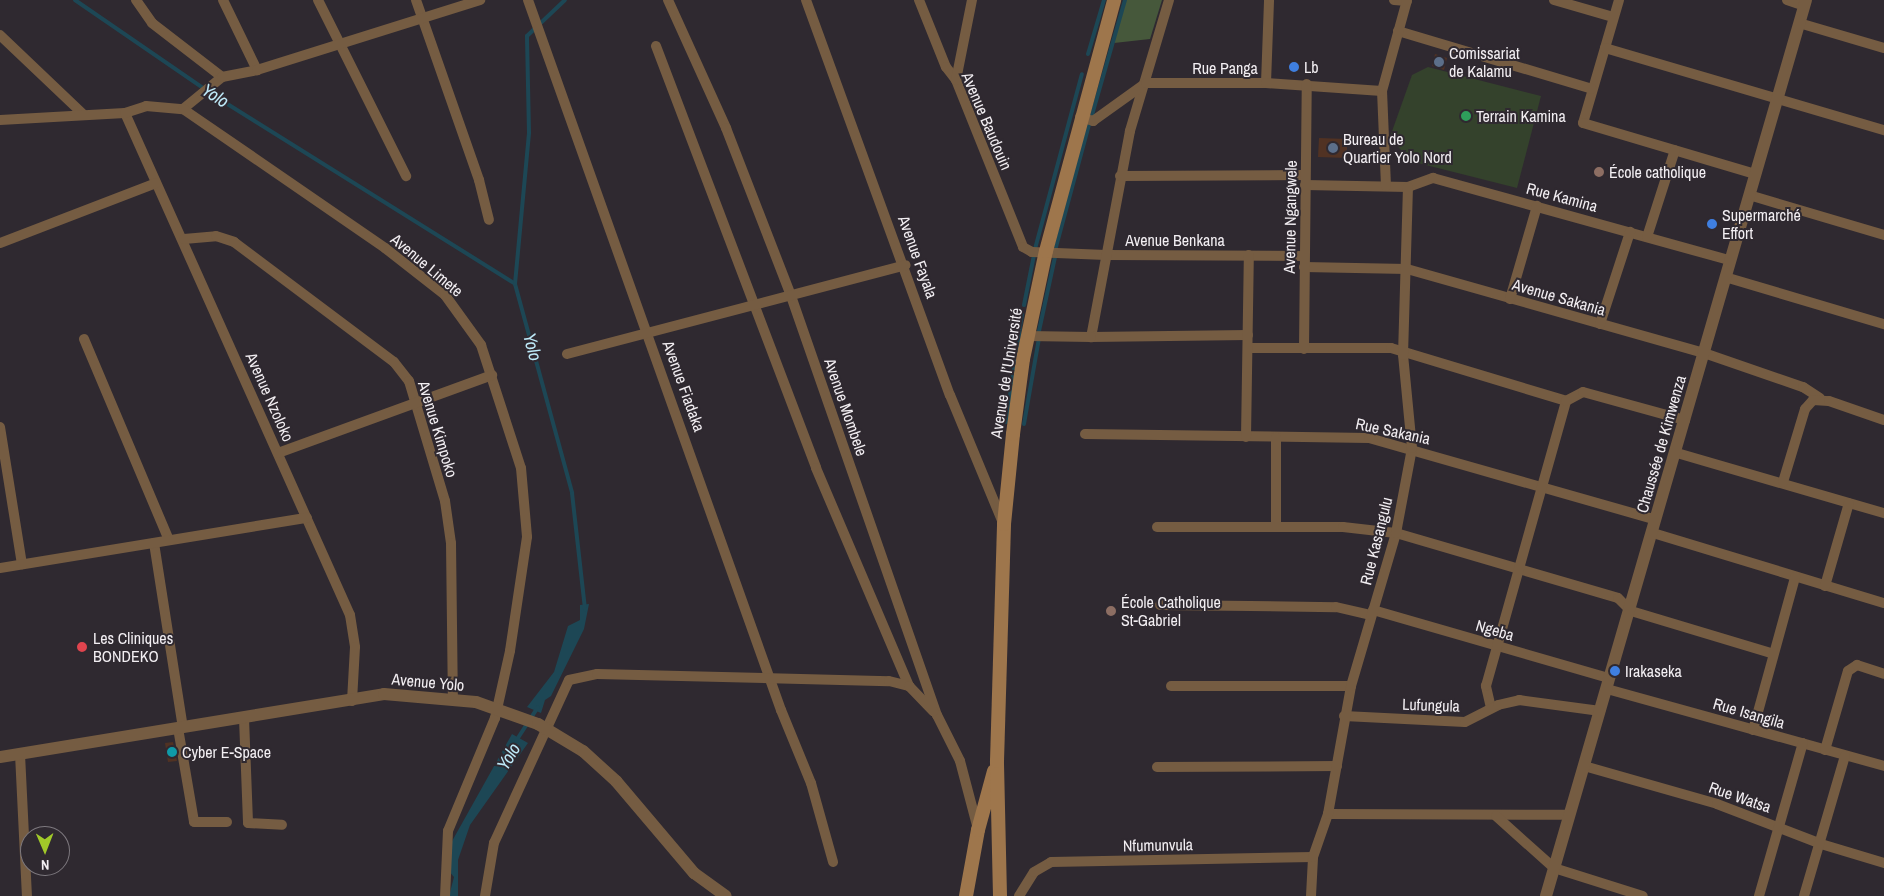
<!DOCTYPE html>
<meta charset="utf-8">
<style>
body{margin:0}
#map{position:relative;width:1884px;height:896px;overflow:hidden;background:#2f2930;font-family:"Archivo Narrow",sans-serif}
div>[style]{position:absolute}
.green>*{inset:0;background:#34422c}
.forest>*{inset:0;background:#46583b}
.water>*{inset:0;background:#1d4755}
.stream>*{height:4px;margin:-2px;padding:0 2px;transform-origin:2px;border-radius:2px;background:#1d4755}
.building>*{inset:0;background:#513223}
.minor>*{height:10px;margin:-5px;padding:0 5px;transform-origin:5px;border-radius:5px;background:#755c42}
.tertiary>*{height:12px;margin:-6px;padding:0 6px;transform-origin:6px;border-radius:6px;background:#755c42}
.secondary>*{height:14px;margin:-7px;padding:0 7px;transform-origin:7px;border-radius:7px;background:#9e764c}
.dots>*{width:14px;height:14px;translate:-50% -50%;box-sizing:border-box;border:2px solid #2f2930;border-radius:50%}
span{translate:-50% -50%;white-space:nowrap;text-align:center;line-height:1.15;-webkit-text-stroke:4px #2f2930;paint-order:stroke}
.poi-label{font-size:16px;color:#f2eef2}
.left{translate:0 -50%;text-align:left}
.street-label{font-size:16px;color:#f2eef2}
.water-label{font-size:18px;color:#beeaf9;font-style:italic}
.north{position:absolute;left:20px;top:826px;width:50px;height:50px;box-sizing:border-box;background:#2f2930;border:1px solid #7d787e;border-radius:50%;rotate:179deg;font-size:14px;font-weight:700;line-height:20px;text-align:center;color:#f2eef2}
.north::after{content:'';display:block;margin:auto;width:18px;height:22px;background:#a1c929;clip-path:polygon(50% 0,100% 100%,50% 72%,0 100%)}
</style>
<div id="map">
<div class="green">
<div style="clip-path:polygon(1428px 67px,1541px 96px,1517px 188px,1410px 161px,1390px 137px,1412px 75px)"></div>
</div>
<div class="forest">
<div style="clip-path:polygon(1126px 0,1162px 0,1150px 39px,1114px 43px)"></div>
</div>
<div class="water">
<div style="clip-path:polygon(589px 604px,584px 629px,551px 696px,545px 700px,541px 713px,527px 707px,554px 672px,568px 626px,580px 620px,580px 605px)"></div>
<div style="clip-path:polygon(512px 734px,528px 743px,470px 825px,458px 860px,458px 896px,449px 896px,454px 877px,447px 869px,451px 843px)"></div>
</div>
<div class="stream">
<div style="left:75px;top:0;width:168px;rotate:34.5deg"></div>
<div style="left:213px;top:95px;width:356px;rotate:32deg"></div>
<div style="left:515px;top:284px;width:217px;rotate:74.7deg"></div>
<div style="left:572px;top:493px;width:117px;rotate:83.6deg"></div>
<div style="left:1088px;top:54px;width:56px;rotate:-73.5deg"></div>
<div style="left:1092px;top:115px;width:120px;rotate:-74deg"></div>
<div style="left:1056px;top:247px;width:126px;rotate:-74.9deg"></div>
<div style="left:1035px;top:249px;width:181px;rotate:-75deg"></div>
<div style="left:515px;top:284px;width:152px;rotate:-84.7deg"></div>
<div style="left:529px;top:133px;width:97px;rotate:-91.2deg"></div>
<div style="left:527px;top:36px;width:52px;rotate:-43.5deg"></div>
<div style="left:1024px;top:305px;width:51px;rotate:-78.7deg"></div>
<div style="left:1039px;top:331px;width:76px;rotate:-77.8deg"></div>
<div style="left:1006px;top:422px;width:109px;rotate:-81.6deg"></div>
<div style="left:1024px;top:424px;width:87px;rotate:-80.1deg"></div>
<div style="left:516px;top:741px;width:40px;rotate:-57.1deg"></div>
</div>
<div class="building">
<div style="clip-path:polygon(1435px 54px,1447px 58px,1444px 70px,1432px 66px)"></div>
<div style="clip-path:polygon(1319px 138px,1347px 139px,1347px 158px,1318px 157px)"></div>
<div style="clip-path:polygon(173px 742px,177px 761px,168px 762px,165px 743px)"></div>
</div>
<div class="minor">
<div style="left:136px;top:0;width:28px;rotate:55deg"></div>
<div style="left:152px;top:23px;width:88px;rotate:37.6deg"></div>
<div style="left:223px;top:0;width:78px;rotate:64.1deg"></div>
<div style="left:318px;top:0;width:197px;rotate:63.4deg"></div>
<div style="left:416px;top:0;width:191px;rotate:70.7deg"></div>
<div style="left:479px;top:180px;width:41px;rotate:76deg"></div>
<div style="left:528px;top:0;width:754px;rotate:70.39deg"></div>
<div style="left:781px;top:710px;width:79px;rotate:67.7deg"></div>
<div style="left:811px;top:783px;width:82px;rotate:74.4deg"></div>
<div style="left:668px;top:0;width:141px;rotate:65.6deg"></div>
<div style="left:726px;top:128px;width:180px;rotate:68.8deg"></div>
<div style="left:791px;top:296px;width:444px;rotate:70.8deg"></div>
<div style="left:937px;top:715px;width:51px;rotate:63.4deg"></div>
<div style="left:960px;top:761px;width:70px;rotate:75.2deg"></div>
<div style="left:806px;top:0;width:420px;rotate:70deg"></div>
<div style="left:950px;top:395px;width:139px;rotate:67.5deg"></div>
<div style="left:919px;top:0;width:72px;rotate:68.1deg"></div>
<div style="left:946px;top:67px;width:16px;rotate:52deg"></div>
<div style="left:956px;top:80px;width:180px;rotate:68.1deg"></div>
<div style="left:1023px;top:247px;width:10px;rotate:29deg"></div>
<div style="left:1032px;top:252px;width:74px;rotate:2.3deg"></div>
<div style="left:1106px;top:255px;width:198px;rotate:0.3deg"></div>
<div style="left:1169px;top:0;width:137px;rotate:106.6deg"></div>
<div style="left:1130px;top:131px;width:210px;rotate:100.7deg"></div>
<div style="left:1091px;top:337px;width:157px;rotate:-0.7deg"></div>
<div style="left:1394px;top:0;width:13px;rotate:4deg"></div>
<div style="left:1554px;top:0;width:61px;rotate:16.1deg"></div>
<div style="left:1619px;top:0;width:128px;rotate:106.3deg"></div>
<div style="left:1583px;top:123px;width:179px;rotate:16.5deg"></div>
<div style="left:1787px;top:0;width:18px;rotate:19deg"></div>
<div style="left:1799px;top:23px;width:89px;rotate:16.4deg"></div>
<div style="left:1398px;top:31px;width:202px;rotate:16.6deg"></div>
<div style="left:0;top:35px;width:116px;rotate:43.6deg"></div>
<div style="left:656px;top:46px;width:451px;rotate:69.2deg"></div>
<div style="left:816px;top:468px;width:237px;rotate:66.9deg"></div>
<div style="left:1605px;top:48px;width:291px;rotate:16.4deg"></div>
<div style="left:956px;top:80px;width:82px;rotate:-78.7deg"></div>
<div style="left:1266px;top:83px;width:83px;rotate:-87.9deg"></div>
<div style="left:183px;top:109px;width:50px;rotate:-39.4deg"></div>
<div style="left:222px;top:77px;width:36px;rotate:-11deg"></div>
<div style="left:257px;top:70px;width:234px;rotate:-17.4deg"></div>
<div style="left:125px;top:113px;width:550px;rotate:65.86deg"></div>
<div style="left:350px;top:615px;width:32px;rotate:81deg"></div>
<div style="left:355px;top:647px;width:54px;rotate:93.2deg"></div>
<div style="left:1080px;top:117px;width:14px;rotate:17deg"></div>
<div style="left:1093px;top:121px;width:65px;rotate:-35.6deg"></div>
<div style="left:1146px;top:83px;width:120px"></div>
<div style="left:1266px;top:83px;width:116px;rotate:3.9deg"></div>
<div style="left:0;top:120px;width:125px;rotate:-3.2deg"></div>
<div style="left:125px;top:113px;width:22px;rotate:-18deg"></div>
<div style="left:146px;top:106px;width:37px;rotate:5deg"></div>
<div style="left:183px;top:109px;width:245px;rotate:34.5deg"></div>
<div style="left:385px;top:248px;width:76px;rotate:38.1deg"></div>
<div style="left:445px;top:295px;width:62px;rotate:54.2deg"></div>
<div style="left:481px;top:345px;width:129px;rotate:72deg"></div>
<div style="left:521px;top:468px;width:69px;rotate:85deg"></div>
<div style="left:527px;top:537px;width:115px;rotate:98.5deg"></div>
<div style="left:510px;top:651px;width:69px;rotate:102.6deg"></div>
<div style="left:495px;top:718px;width:122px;rotate:112.6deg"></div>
<div style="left:448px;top:831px;width:65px;rotate:92.6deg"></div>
<div style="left:1120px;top:176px;width:185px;rotate:-0.3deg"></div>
<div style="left:1305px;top:185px;width:103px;rotate:1.1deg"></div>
<div style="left:1408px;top:187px;width:27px;rotate:-20deg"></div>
<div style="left:1433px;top:178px;width:307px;rotate:15.5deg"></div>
<div style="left:1386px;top:186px;width:95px;rotate:-92.4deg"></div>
<div style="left:1382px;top:91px;width:94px;rotate:-74.6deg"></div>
<div style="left:1749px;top:195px;width:141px;rotate:16.5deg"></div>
<div style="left:1647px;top:237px;width:91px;rotate:-72.2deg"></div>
<div style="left:184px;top:239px;width:32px;rotate:-5deg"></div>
<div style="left:216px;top:236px;width:19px;rotate:18deg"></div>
<div style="left:234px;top:242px;width:200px;rotate:36.9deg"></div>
<div style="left:394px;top:362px;width:24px;rotate:52deg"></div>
<div style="left:409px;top:381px;width:125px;rotate:73.3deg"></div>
<div style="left:445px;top:501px;width:42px;rotate:81.9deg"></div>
<div style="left:451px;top:543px;width:157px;rotate:89.3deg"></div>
<div style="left:0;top:243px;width:167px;rotate:-21deg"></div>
<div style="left:1304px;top:267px;width:103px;rotate:1.1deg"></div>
<div style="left:1407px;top:269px;width:309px;rotate:15.8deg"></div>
<div style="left:1704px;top:353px;width:105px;rotate:19deg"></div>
<div style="left:1803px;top:387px;width:20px;rotate:33deg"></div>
<div style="left:1725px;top:277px;width:166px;rotate:16.5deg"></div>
<div style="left:1510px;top:299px;width:97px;rotate:-73.8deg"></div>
<div style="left:1600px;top:324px;width:97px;rotate:-71.9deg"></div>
<div style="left:1028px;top:336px;width:63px;rotate:0.9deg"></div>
<div style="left:84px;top:339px;width:218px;rotate:67.1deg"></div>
<div style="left:1248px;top:348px;width:143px"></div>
<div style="left:1391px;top:348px;width:183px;rotate:16.8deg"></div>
<div style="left:1304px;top:349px;width:265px;rotate:-89.4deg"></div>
<div style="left:567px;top:354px;width:350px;rotate:-14.7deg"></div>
<div style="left:0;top:427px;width:139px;rotate:80.9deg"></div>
<div style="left:1085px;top:434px;width:284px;rotate:0.8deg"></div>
<div style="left:1369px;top:438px;width:298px;rotate:15.9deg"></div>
<div style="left:1246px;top:437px;width:182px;rotate:-89.1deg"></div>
<div style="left:278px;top:453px;width:228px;rotate:-20deg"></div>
<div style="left:1677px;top:453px;width:216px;rotate:16.2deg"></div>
<div style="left:1783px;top:482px;width:76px;rotate:-73.2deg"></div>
<div style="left:1805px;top:409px;width:12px;rotate:-48deg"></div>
<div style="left:1813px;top:400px;width:16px;rotate:4deg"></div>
<div style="left:1829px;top:401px;width:58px;rotate:19.1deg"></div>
<div style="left:1276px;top:526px;width:89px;rotate:-90deg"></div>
<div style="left:1157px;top:527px;width:186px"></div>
<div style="left:1343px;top:527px;width:53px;rotate:6.5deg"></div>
<div style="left:1396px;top:533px;width:231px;rotate:16.3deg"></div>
<div style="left:1618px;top:598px;width:18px;rotate:45deg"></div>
<div style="left:1631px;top:611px;width:146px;rotate:16.7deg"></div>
<div style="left:1653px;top:533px;width:241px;rotate:16.9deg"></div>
<div style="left:154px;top:543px;width:187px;rotate:81.1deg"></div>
<div style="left:0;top:568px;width:311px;rotate:-9.3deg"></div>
<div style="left:1825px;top:586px;width:86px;rotate:-73.9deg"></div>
<div style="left:1160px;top:605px;width:176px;rotate:0.7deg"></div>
<div style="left:1336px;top:607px;width:35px;rotate:13deg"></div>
<div style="left:1373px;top:610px;width:246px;rotate:16.1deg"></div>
<div style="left:1171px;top:686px;width:180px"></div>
<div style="left:1607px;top:689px;width:288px;rotate:15.5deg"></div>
<div style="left:1491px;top:708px;width:23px;rotate:-103deg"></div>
<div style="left:1486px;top:686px;width:296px;rotate:-74.3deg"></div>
<div style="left:1566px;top:401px;width:19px;rotate:-28deg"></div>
<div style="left:1583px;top:392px;width:106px;rotate:15.4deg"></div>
<div style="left:1344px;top:716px;width:121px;rotate:2.8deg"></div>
<div style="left:1465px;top:722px;width:37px;rotate:-27deg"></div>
<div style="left:1498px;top:705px;width:22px;rotate:-13deg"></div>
<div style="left:1519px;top:700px;width:82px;rotate:7.7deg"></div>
<div style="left:244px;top:718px;width:105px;rotate:87.8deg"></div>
<div style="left:248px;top:823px;width:34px;rotate:3deg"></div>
<div style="left:178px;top:728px;width:95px;rotate:80.3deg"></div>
<div style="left:194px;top:822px;width:33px"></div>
<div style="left:1753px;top:730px;width:159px;rotate:-74.6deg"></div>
<div style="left:1825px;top:750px;width:82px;rotate:-73.8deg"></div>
<div style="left:1848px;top:671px;width:11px;rotate:-34deg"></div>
<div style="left:1857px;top:665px;width:28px;rotate:18deg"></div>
<div style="left:20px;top:754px;width:142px;rotate:87.2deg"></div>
<div style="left:1584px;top:766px;width:138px;rotate:15.9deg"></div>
<div style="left:1717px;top:804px;width:111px;rotate:21deg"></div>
<div style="left:1821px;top:844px;width:66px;rotate:16.8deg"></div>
<div style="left:1157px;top:767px;width:180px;rotate:-0.3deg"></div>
<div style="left:1328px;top:814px;width:241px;rotate:0.2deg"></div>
<div style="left:1496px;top:816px;width:78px;rotate:41.9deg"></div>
<div style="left:1554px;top:868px;width:93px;rotate:17.5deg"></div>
<div style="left:485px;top:896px;width:54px;rotate:-80.4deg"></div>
<div style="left:494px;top:843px;width:179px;rotate:-65.3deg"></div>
<div style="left:569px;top:680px;width:29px;rotate:-12deg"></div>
<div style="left:597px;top:674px;width:292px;rotate:1.4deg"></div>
<div style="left:889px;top:681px;width:21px;rotate:14deg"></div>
<div style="left:909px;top:686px;width:35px;rotate:46deg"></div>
<div style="left:1019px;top:896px;width:28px;rotate:-58deg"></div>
<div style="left:1034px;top:872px;width:20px;rotate:-30deg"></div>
<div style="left:1051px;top:862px;width:262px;rotate:-1.1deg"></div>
<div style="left:1311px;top:896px;width:39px;rotate:-87deg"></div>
<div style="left:1313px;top:857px;width:46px;rotate:-70.8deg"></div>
<div style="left:1328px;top:814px;width:130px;rotate:-79.8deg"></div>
<div style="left:1351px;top:686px;width:159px;rotate:-73.6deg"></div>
<div style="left:1396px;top:533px;width:86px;rotate:-79.3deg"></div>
<div style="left:1412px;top:448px;width:93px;rotate:-95.5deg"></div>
<div style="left:1403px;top:355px;width:168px;rotate:-88.3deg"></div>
<div style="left:1759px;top:896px;width:159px;rotate:-74deg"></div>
<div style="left:1804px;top:896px;width:146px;rotate:-73.7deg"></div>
</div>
<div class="tertiary">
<div style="left:0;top:757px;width:389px;rotate:-9.3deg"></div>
<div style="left:384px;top:694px;width:92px;rotate:5deg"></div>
<div style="left:476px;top:702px;width:66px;rotate:19.5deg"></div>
<div style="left:538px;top:724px;width:52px;rotate:31deg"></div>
<div style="left:583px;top:751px;width:45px;rotate:42.3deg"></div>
<div style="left:616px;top:781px;width:121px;rotate:49.7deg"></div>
<div style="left:694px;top:873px;width:39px;rotate:36deg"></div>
<div style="left:1546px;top:896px;width:933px;rotate:-73.82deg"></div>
</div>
<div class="secondary">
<div style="left:966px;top:896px;width:67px;rotate:-79.7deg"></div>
<div style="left:978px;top:830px;width:61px;rotate:-74.8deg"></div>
<div style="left:1000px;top:896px;width:135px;rotate:-91.3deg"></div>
<div style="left:997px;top:761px;width:237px;rotate:-88.3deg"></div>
<div style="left:1004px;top:524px;width:90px;rotate:-84.3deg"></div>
<div style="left:1013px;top:434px;width:76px;rotate:-82.4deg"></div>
<div style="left:1023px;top:359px;width:110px;rotate:-78deg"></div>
<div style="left:1046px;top:251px;width:260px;rotate:-74.8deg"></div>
</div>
<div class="dots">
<div style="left:1439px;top:62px;background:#5c6f8a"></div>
<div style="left:1294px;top:67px;background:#3f7fe0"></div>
<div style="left:1466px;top:116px;background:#2e9e5b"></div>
<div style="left:1333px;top:148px;background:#5c6f8a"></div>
<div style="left:1599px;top:172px;background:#8d6e63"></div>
<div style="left:1712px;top:224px;background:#3f7fe0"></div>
<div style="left:1111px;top:611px;background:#8d6e63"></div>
<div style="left:82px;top:647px;background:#e0444e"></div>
<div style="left:1615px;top:671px;background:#3f7fe0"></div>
<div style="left:172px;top:752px;background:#0f9aa8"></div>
</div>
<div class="poi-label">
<span class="left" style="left:1449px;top:62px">Comissariat<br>de Kalamu</span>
<span class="left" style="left:1304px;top:67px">Lb</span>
<span class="left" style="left:1476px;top:116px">Terrain Kamina</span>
<span class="left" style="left:1343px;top:148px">Bureau de<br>Quartier Yolo Nord</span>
<span class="left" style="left:1609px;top:172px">École catholique</span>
<span class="left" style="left:1722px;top:224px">Supermarché<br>Effort</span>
<span class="left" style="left:1121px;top:611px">École Catholique<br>St-Gabriel</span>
<span class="left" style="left:93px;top:647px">Les Cliniques<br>BONDEKO</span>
<span class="left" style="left:1625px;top:671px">Irakaseka</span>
<span class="left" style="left:182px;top:752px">Cyber E-Space</span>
</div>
<div class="street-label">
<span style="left:1225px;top:68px">Rue Panga</span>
<span style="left:987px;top:121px;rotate:67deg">Avenue Baudouin</span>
<span style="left:1562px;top:197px;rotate:15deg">Rue Kamina</span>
<span style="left:1290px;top:217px;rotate:-89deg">Avenue Ngangwele</span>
<span style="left:1175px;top:240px">Avenue Benkana</span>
<span style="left:918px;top:257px;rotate:70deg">Avenue Fayala</span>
<span style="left:427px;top:265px;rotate:40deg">Avenue Limete</span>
<span style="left:1559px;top:297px;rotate:16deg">Avenue Sakania</span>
<span style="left:1006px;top:373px;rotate:-81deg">Avenue de l’Université</span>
<span style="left:684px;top:386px;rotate:70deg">Avenue Fiadaka</span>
<span style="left:270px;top:397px;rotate:66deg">Avenue Nzoloko</span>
<span style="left:846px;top:407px;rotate:71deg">Avenue Mombele</span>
<span style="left:438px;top:429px;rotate:73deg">Avenue Kimpoko</span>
<span style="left:1393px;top:431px;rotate:12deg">Rue Sakania</span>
<span style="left:1661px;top:444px;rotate:-74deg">Chaussée de Kimwenza</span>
<span style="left:1376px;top:541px;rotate:-76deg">Rue Kasangulu</span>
<span style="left:1495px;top:630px;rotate:16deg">Ngeba</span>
<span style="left:428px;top:682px;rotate:5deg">Avenue Yolo</span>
<span style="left:1431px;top:705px;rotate:2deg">Lufungula</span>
<span style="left:1749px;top:713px;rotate:16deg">Rue Isangila</span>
<span style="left:1740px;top:797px;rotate:19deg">Rue Watsa</span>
<span style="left:1158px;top:845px;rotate:-1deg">Nfumunvula</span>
</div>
<div class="water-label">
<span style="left:215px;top:96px;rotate:33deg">Yolo</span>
<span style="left:532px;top:347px;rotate:75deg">Yolo</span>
<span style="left:509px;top:757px;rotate:-59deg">Yolo</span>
</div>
<div class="north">N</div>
</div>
